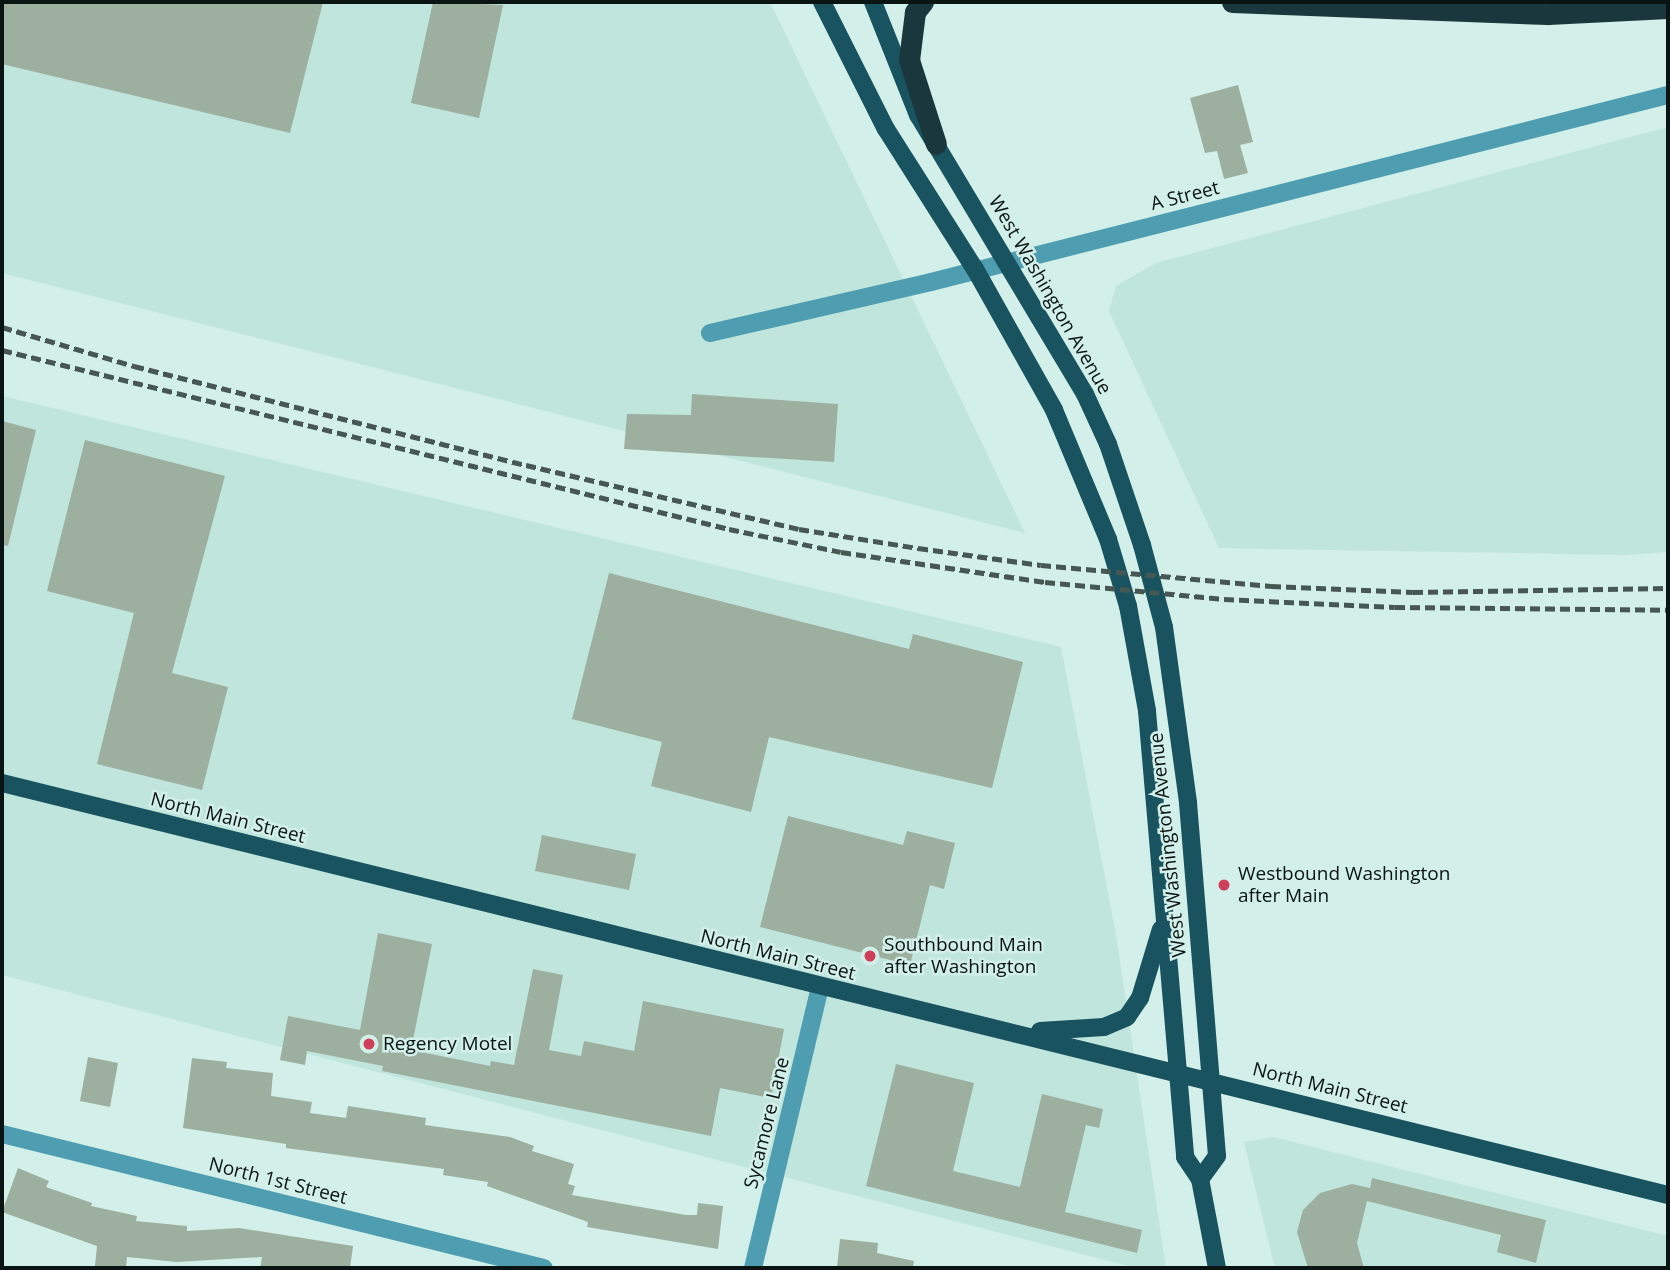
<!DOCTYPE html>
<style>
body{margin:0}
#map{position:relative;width:1670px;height:1270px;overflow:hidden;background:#d2efe9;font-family:"Open Sans",sans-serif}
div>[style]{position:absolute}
.built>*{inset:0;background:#bfe5dd}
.building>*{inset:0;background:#9daf9f}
.minor>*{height:18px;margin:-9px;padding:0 9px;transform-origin:9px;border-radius:9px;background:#4f9db1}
.major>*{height:18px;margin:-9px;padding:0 9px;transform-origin:9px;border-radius:9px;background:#195360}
.highway>*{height:21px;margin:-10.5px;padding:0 10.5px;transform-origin:10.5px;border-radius:10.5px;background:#1b373e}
.rail>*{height:5px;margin-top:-2.5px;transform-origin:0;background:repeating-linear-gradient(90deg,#475753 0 10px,transparent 0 15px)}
.dots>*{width:19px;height:19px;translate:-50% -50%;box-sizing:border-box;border:4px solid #d2efe9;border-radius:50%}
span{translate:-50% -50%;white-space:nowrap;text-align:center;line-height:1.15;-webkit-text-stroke:5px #d2efe9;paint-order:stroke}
.street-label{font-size:19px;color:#0a1412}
.poi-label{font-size:19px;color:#0a1412}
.left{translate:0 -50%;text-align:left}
.frame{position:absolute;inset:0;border:4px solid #0a1412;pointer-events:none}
</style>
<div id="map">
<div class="built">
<div style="clip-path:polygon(2px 2px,770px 2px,1025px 533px,2px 273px)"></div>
<div style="clip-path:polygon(1668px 127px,1668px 552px,1625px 555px,1219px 548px,1109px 311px,1116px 286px,1156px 263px)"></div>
<div style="clip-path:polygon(2px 396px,1061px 647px,1116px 935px,1166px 1268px,1136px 1268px,2px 975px)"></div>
<div style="clip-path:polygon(1273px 1137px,1668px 1236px,1668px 1268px,1275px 1268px,1244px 1142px)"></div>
</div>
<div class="building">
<div style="clip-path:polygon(2px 2px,323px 2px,290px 133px,2px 64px)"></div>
<div style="clip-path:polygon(433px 2px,503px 5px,479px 118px,411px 103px)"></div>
<div style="clip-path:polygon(1238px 85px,1253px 142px,1240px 145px,1248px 173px,1224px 179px,1217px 151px,1205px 153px,1190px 98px)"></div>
<div style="clip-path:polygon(692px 394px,838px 404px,834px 462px,624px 449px,627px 414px,691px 415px)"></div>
<div style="clip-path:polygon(2px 421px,36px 430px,8px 546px,2px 545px)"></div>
<div style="clip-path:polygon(85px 440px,225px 476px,172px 673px,228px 687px,202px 790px,97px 764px,134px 613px,47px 591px)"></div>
<div style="clip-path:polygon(609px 573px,909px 649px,913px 634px,1023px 662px,992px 788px,769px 737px,751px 812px,651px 786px,662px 742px,572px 719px)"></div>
<div style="clip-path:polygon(788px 816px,903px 845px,907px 831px,955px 843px,944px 889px,930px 885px,910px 965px,760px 927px)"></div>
<div style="clip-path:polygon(542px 835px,636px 854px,629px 890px,535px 871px)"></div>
<div style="clip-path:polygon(378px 933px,432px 944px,411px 1050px,490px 1066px,491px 1061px,514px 1065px,533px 969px,563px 975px,549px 1050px,581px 1056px,584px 1041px,634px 1051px,643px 1001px,784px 1029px,771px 1098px,720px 1088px,711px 1136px,382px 1071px,383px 1066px,307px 1051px,305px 1065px,280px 1060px,288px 1016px,360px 1030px)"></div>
<div style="clip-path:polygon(88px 1057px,118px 1063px,110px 1107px,80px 1101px)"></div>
<div style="clip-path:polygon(192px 1058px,227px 1062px,226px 1068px,273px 1073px,271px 1096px,312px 1102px,310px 1113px,346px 1118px,348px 1106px,426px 1118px,425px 1125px,510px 1137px,534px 1146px,532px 1151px,574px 1164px,568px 1184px,575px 1186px,572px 1195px,686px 1215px,697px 1215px,698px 1203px,723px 1206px,718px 1249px,587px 1227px,588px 1222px,487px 1186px,488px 1182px,443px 1175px,444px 1169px,286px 1148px,286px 1144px,183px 1128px)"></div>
<div style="clip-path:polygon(896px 1064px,974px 1083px,953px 1171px,1020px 1187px,1042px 1094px,1103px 1109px,1099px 1128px,1086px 1125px,1065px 1212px,1142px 1230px,1137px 1253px,866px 1186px)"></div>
<div style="clip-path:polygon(18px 1168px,49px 1181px,46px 1187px,92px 1203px,91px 1206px,137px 1216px,136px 1221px,187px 1226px,187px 1231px,239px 1228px,353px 1246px,350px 1268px,260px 1268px,262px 1257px,177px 1262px,127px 1257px,126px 1268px,95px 1266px,97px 1246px,2px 1212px)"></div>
<div style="clip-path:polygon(1372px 1178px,1546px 1220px,1536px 1263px,1497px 1252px,1501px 1235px,1367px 1201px,1357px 1243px,1364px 1268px,1308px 1268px,1297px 1232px,1303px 1210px,1320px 1193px,1352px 1184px,1370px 1188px)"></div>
<div style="clip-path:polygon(840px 1239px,878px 1243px,877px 1253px,914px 1261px,913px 1268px,837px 1268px)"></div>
</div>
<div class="minor">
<div style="left:710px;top:333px;width:227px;rotate:-13deg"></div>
<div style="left:931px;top:282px;width:760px;rotate:-14.24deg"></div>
<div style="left:2px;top:1134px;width:558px;rotate:13.89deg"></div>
<div style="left:753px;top:1268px;width:289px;rotate:-76.6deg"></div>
</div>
<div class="major">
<div style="left:822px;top:2px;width:142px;rotate:63.3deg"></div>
<div style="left:886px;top:129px;width:166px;rotate:57.6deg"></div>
<div style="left:975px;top:269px;width:162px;rotate:60.7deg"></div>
<div style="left:1054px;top:410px;width:140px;rotate:67.3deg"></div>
<div style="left:1108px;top:539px;width:70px;rotate:73.4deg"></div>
<div style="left:1128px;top:606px;width:107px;rotate:79.7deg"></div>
<div style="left:1147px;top:711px;width:448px;rotate:85.1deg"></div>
<div style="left:1185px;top:1157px;width:27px;rotate:56deg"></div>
<div style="left:1200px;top:1179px;width:91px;rotate:79.2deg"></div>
<div style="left:873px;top:2px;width:122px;rotate:68.3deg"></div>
<div style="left:918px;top:115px;width:325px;rotate:59.1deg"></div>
<div style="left:1085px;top:394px;width:55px;rotate:65.3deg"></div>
<div style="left:1108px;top:444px;width:107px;rotate:71.4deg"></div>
<div style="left:1142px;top:545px;width:85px;rotate:75deg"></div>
<div style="left:1164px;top:627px;width:178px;rotate:82.2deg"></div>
<div style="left:1188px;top:803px;width:354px;rotate:85.3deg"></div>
<div style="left:1217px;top:1156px;width:29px;rotate:126deg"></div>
<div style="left:2px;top:783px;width:1716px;rotate:13.89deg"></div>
<div style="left:1040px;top:1031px;width:64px;rotate:-3.6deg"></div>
<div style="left:1104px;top:1027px;width:25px;rotate:-23deg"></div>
<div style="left:1127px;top:1017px;width:23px;rotate:-56deg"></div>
<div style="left:1140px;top:998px;width:72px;rotate:-73.1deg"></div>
</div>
<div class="highway">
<div style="left:923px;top:2px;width:13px;rotate:129deg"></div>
<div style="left:915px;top:12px;width:48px;rotate:97.1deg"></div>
<div style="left:909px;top:60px;width:88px;rotate:72.2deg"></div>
<div style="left:1232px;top:2px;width:316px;rotate:2.2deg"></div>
<div style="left:1548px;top:14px;width:120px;rotate:-2.9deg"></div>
</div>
<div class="rail">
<div style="left:2px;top:327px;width:138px;rotate:16.5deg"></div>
<div style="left:134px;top:366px;width:404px;rotate:14.2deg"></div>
<div style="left:526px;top:465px;width:280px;rotate:13.2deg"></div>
<div style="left:799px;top:529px;width:121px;rotate:9.1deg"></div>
<div style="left:918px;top:548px;width:124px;rotate:7.9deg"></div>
<div style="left:1041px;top:565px;width:231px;rotate:5.2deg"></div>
<div style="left:1271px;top:586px;width:142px;rotate:2.4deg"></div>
<div style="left:1413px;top:592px;width:255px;rotate:-0.9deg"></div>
<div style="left:2px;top:350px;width:749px;rotate:13.83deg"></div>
<div style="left:729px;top:529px;width:114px;rotate:11.6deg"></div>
<div style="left:841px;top:552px;width:206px;rotate:8.4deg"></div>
<div style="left:1045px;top:582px;width:180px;rotate:5.4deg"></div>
<div style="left:1224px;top:599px;width:171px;rotate:2.7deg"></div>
<div style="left:1395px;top:607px;width:273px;rotate:0.6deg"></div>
</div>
<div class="dots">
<div style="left:1224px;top:885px;background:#cf3f5b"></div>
<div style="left:870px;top:956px;background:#cf3f5b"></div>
<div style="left:369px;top:1044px;background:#cf3f5b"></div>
</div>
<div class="street-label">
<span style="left:1185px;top:196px;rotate:-14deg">A Street</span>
<span style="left:1050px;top:295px;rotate:60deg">West Washington Avenue</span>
<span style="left:228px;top:818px;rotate:14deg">North Main Street</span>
<span style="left:1168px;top:845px;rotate:-96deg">West Washington Avenue</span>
<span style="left:778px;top:955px;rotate:14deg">North Main Street</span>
<span style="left:1330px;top:1088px;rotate:14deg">North Main Street</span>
<span style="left:767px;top:1123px;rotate:-76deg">Sycamore Lane</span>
<span style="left:278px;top:1181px;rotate:14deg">North 1st Street</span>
</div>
<div class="poi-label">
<span class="left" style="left:1238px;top:885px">Westbound Washington<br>after Main</span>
<span class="left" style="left:884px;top:956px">Southbound Main<br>after Washington</span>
<span class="left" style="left:383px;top:1044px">Regency Motel</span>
</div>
<div class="frame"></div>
</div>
